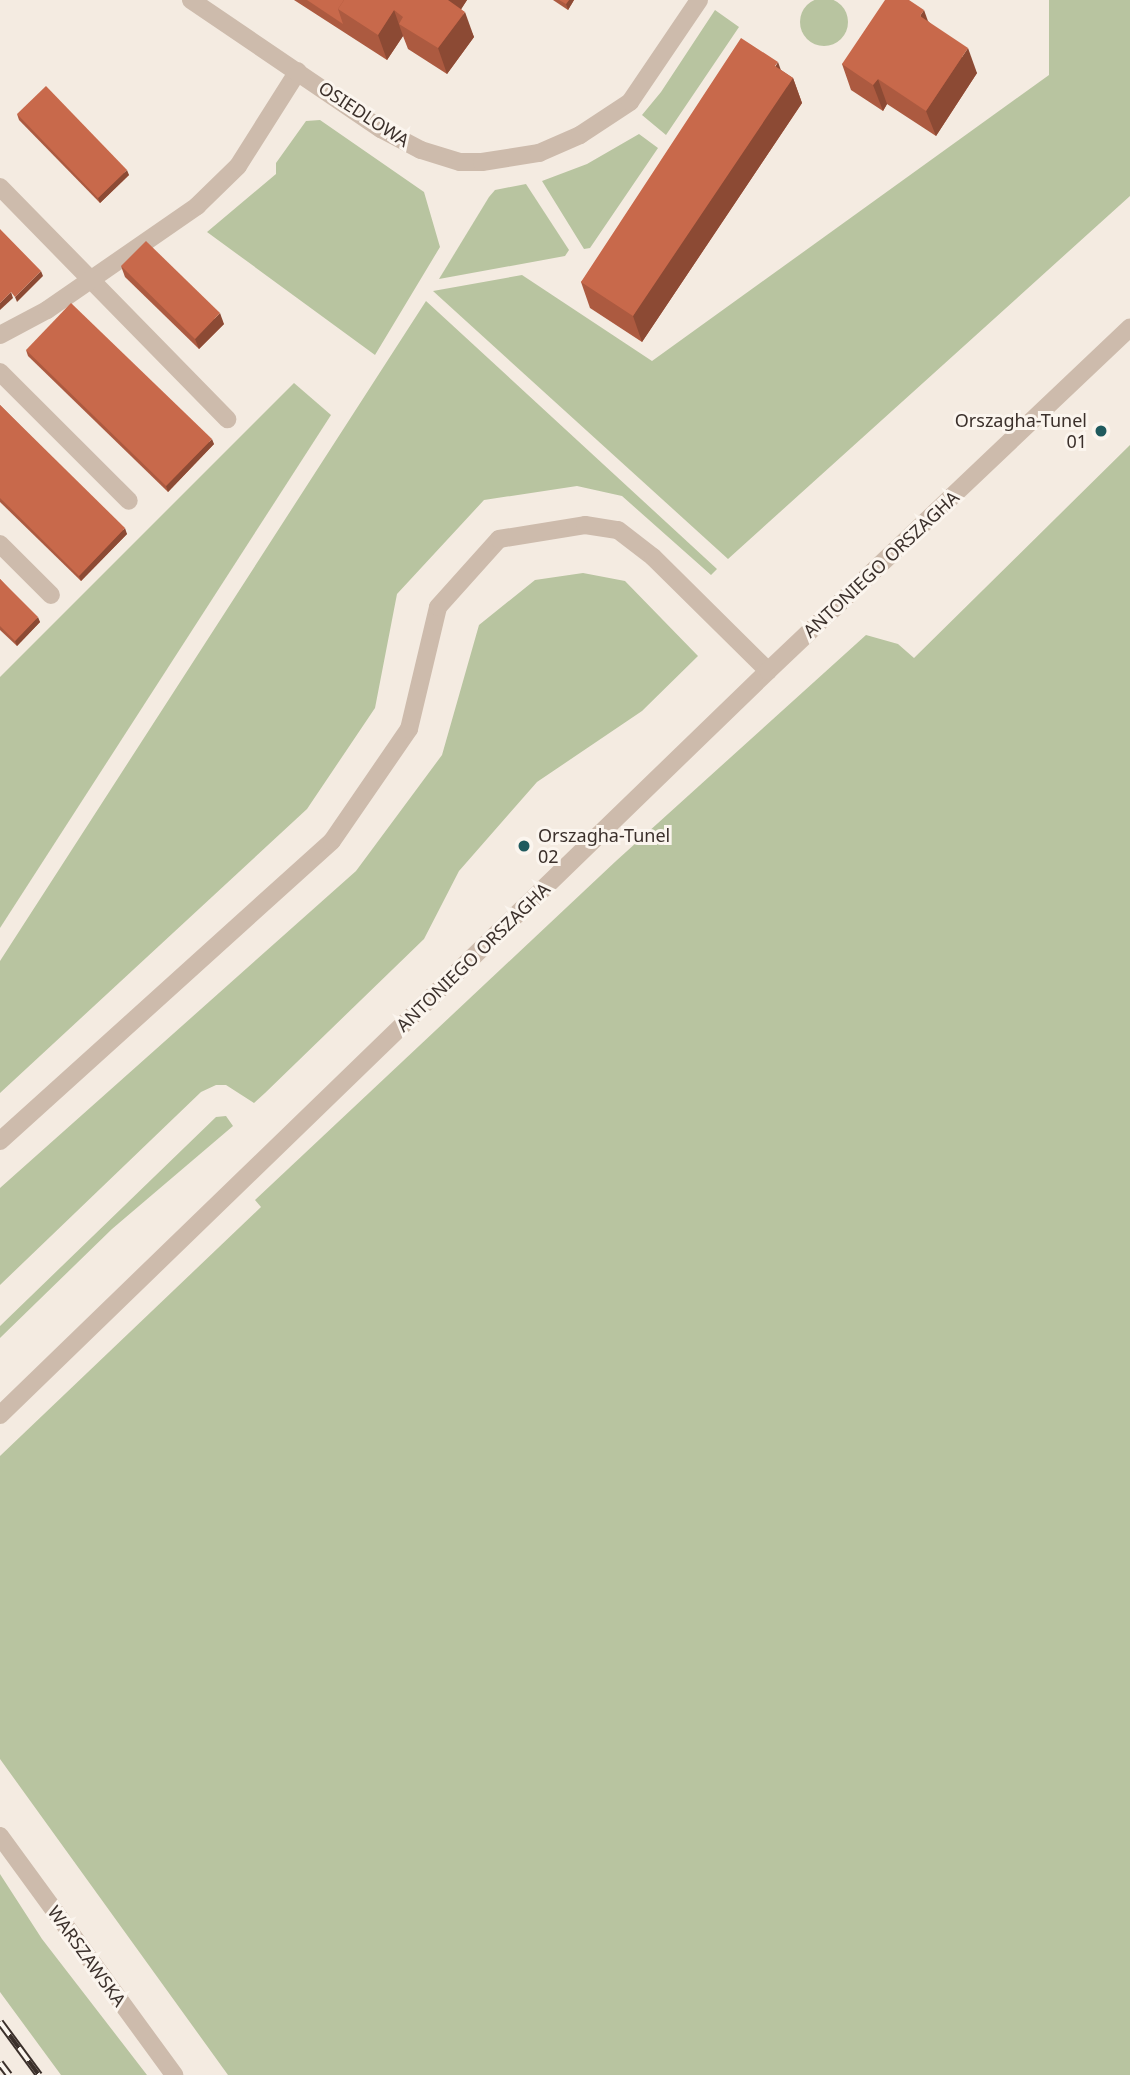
<!DOCTYPE html>
<style>
body{margin:0}
#map{position:relative;width:1130px;height:2075px;overflow:hidden;background:#f4ebe1;font-family:"Noto Sans",sans-serif}
div>[style]{position:absolute}
.green>*{inset:0;background:#b8c4a0}
.round{border-radius:50%}
.service>*{height:18px;margin:-9px;padding:0 9px;transform-origin:9px;border-radius:9px;background:#cdbbac}
.minor>*{height:18px;margin:-9px;padding:0 9px;transform-origin:9px;border-radius:9px;background:#cdbbac}
.tertiary>*{height:18px;margin:-9px;padding:0 9px;transform-origin:9px;border-radius:9px;background:#cdbbac}
.rail>*{height:8px;margin-top:-4px;transform-origin:0;background:repeating-linear-gradient(90deg,#fbf5ee 0 16px,#3b302b 0 32px);box-sizing:border-box;border-block:2px solid #3b302b}
.wall>*{inset:0;background:#ac5a40}
.shaded-wall>*{inset:0;background:#8c4a34}
.building>*{inset:0;background:#c8694b}
.dots>*{width:19px;height:19px;translate:-50% -50%;box-sizing:border-box;border:4px solid #fbf5ee;border-radius:50%}
span{translate:-50% -50%;white-space:nowrap;text-align:center;line-height:1.15;-webkit-text-stroke:6px #fbf5ee;paint-order:stroke}
.street-label{font-size:18px;color:#3b302b}
.poi-label{font-size:18px;color:#3b302b}
.right{translate:-100% -50%;text-align:right}
.left{translate:0 -50%;text-align:left}
</style>
<div id="map">
<div class="green">
<div class="round" style="left:800px;top:-2px;width:48px;height:48px"></div>
<div style="clip-path:polygon(1049px 0,1130px 0,1130px 196px,728px 559px,433px 291px,522px 275px,652px 361px,1049px 75px)"></div>
<div style="clip-path:polygon(715px 10px,739px 27px,666px 135px,642px 115px,661px 92px)"></div>
<div style="clip-path:polygon(320px 120px,424px 192px,440px 247px,375px 355px,207px 232px,276px 174px,276px 163px,306px 121px)"></div>
<div style="clip-path:polygon(639px 134px,658px 148px,590px 248px,584px 249px,542px 181px,587px 164px)"></div>
<div style="clip-path:polygon(526px 184px,569px 250px,565px 256px,439px 279px,489px 197px,495px 190px)"></div>
<div style="clip-path:polygon(426px 301px,717px 569px,711px 575px,622px 496px,577px 486px,484px 500px,397px 594px,375px 708px,307px 809px,0 1093px,0 961px)"></div>
<div style="clip-path:polygon(294px 383px,331px 415px,0 928px,0 677px)"></div>
<div style="clip-path:polygon(1130px 445px,1130px 2075px,228px 2075px,0 1759px,0 1456px,261px 1207px,255px 1200px,616px 861px,866px 635px,898px 644px,914px 658px)"></div>
<div style="clip-path:polygon(583px 573px,625px 581px,698px 656px,642px 711px,537px 782px,459px 871px,424px 939px,265px 1093px,254px 1103px,226px 1085px,216px 1085px,201px 1092px,0 1285px,0 1188px,356px 871px,442px 755px,479px 625px,535px 580px)"></div>
<div style="clip-path:polygon(226px 1116px,233px 1126px,112px 1229px,0 1338px,0 1326px,216px 1117px)"></div>
<div style="clip-path:polygon(0 1874px,42px 1939px,147px 2075px,61px 2075px,0 1992px)"></div>
</div>
<div class="service">
<div style="left:0;top:187px;width:325px;rotate:45.6deg"></div>
<div style="left:0;top:335px;width:53px;rotate:-28deg"></div>
<div style="left:47px;top:310px;width:183px;rotate:-34.7deg"></div>
<div style="left:197px;top:206px;width:57px;rotate:-44.3deg"></div>
<div style="left:238px;top:166px;width:112px;rotate:-57.7deg"></div>
<div style="left:0;top:372px;width:182px;rotate:45deg"></div>
<div style="left:0;top:544px;width:72px;rotate:45deg"></div>
</div>
<div class="minor">
<div style="left:191px;top:0;width:230px;rotate:34.2deg"></div>
<div style="left:381px;top:129px;width:45px;rotate:27.7deg"></div>
<div style="left:421px;top:150px;width:41px;rotate:17.1deg"></div>
<div style="left:460px;top:162px;width:22px"></div>
<div style="left:482px;top:162px;width:58px;rotate:-9deg"></div>
<div style="left:539px;top:153px;width:45px;rotate:-23.7deg"></div>
<div style="left:580px;top:135px;width:60px;rotate:-33.4deg"></div>
<div style="left:630px;top:102px;width:123px;rotate:-55.9deg"></div>
<div style="left:0;top:1141px;width:447px;rotate:-42.1deg"></div>
<div style="left:332px;top:841px;width:136px;rotate:-55.5deg"></div>
<div style="left:409px;top:729px;width:125px;rotate:-76.6deg"></div>
<div style="left:438px;top:607px;width:91px;rotate:-48.1deg"></div>
<div style="left:499px;top:539px;width:87px;rotate:-9.2deg"></div>
<div style="left:585px;top:525px;width:33px;rotate:9deg"></div>
<div style="left:618px;top:530px;width:44px;rotate:37.6deg"></div>
<div style="left:653px;top:557px;width:162px;rotate:44.7deg"></div>
<div style="left:0;top:1836px;width:296px;rotate:53.9deg"></div>
</div>
<div class="tertiary">
<div style="left:0;top:1415px;width:1069px;rotate:-44.09deg"></div>
<div style="left:768px;top:671px;width:499px;rotate:-43.5deg"></div>
</div>
<div class="rail">
<div style="left:0;top:2022px;width:66px;rotate:53.7deg"></div>
<div style="left:0;top:2063px;width:15px;rotate:53deg"></div>
</div>
<div class="wall">
<div style="clip-path:polygon(294px 0,467px 0,461px 9px,474px 37px,447px 74px,408px 49px,403px 36px,387px 60px)"></div>
<div style="clip-path:polygon(553px 0,574px 0,568px 10px)"></div>
<div style="clip-path:polygon(928px 21px,977px 73px,936px 136px,887px 104px,883px 111px,851px 90px,842px 64px)"></div>
<div style="clip-path:polygon(781px 70px,793px 78px,802px 103px,642px 342px,590px 308px,581px 282px)"></div>
<div style="clip-path:polygon(17px 114px,129px 175px,100px 203px,19px 120px)"></div>
<div style="clip-path:polygon(121px 266px,224px 324px,199px 349px,125px 277px)"></div>
<div style="clip-path:polygon(26px 350px,214px 444px,168px 492px,28px 356px)"></div>
<div style="clip-path:polygon(0 405px,127px 534px,81px 581px,0 502px)"></div>
<div style="clip-path:polygon(0 579px,40px 622px,17px 646px,0 630px)"></div>
</div>
<div class="shaded-wall">
<div style="clip-path:polygon(445px 0,467px 0,453px 22px)"></div>
<div style="clip-path:polygon(569px 0,574px 0,568px 10px,566px 4px)"></div>
<div style="clip-path:polygon(394px 10px,403px 36px,387px 60px,378px 35px)"></div>
<div style="clip-path:polygon(924px 10px,933px 35px,920px 16px)"></div>
<div style="clip-path:polygon(465px 12px,474px 37px,447px 74px,438px 48px)"></div>
<div style="clip-path:polygon(968px 48px,977px 73px,936px 136px,926px 111px)"></div>
<div style="clip-path:polygon(778px 62px,787px 87px,793px 78px,802px 103px,642px 342px,633px 316px)"></div>
<div style="clip-path:polygon(878px 79px,887px 104px,883px 111px,873px 85px)"></div>
<div style="clip-path:polygon(127px 170px,129px 175px,100px 203px,98px 198px)"></div>
<div style="clip-path:polygon(41px 271px,43px 276px,17px 302px,15px 297px)"></div>
<div style="clip-path:polygon(11px 292px,13px 298px,0 310px,0 303px)"></div>
<div style="clip-path:polygon(220px 313px,224px 324px,199px 349px,195px 339px)"></div>
<div style="clip-path:polygon(212px 439px,214px 444px,168px 492px,166px 486px)"></div>
<div style="clip-path:polygon(125px 528px,127px 534px,81px 581px,79px 576px)"></div>
<div style="clip-path:polygon(38px 617px,40px 622px,17px 646px,15px 641px)"></div>
</div>
<div class="building">
<div style="clip-path:polygon(307px 0,344px 0,338px 9px,343px 24px)"></div>
<div style="clip-path:polygon(344px 0,448px 0,465px 12px,438px 48px,399px 24px,403px 17px,394px 10px,378px 35px,338px 9px)"></div>
<div style="clip-path:polygon(559px 0,569px 0,566px 4px)"></div>
<div style="clip-path:polygon(885px 0,909px 0,924px 10px,920px 16px,968px 48px,926px 111px,878px 79px,873px 85px,842px 64px)"></div>
<div style="clip-path:polygon(741px 38px,778px 62px,775px 66px,793px 78px,633px 316px,581px 282px)"></div>
<div style="clip-path:polygon(46px 86px,127px 170px,98px 198px,17px 114px)"></div>
<div style="clip-path:polygon(0 229px,41px 271px,15px 297px,11px 292px,0 303px)"></div>
<div style="clip-path:polygon(146px 241px,220px 313px,195px 339px,121px 266px)"></div>
<div style="clip-path:polygon(71px 303px,212px 439px,166px 486px,26px 350px)"></div>
<div style="clip-path:polygon(0 405px,125px 528px,79px 576px,0 498px)"></div>
<div style="clip-path:polygon(0 579px,38px 617px,15px 641px,0 626px)"></div>
</div>
<div class="dots">
<div style="left:1101px;top:431px;background:#1f5a5e"></div>
<div style="left:524px;top:846px;background:#1f5a5e"></div>
</div>
<div class="street-label">
<span style="left:364px;top:114px;rotate:33deg">OSIEDLOWA</span>
<span style="left:881px;top:564px;rotate:-43deg">ANTONIEGO ORSZAGHA</span>
<span style="left:473px;top:957px;rotate:-44deg">ANTONIEGO ORSZAGHA</span>
<span style="left:87px;top:1956px;rotate:54deg">WARSZAWSKA</span>
</div>
<div class="poi-label">
<span class="right" style="left:1087px;top:431px">Orszagha-Tunel<br>01</span>
<span class="left" style="left:538px;top:846px">Orszagha-Tunel<br>02</span>
</div>
</div>
